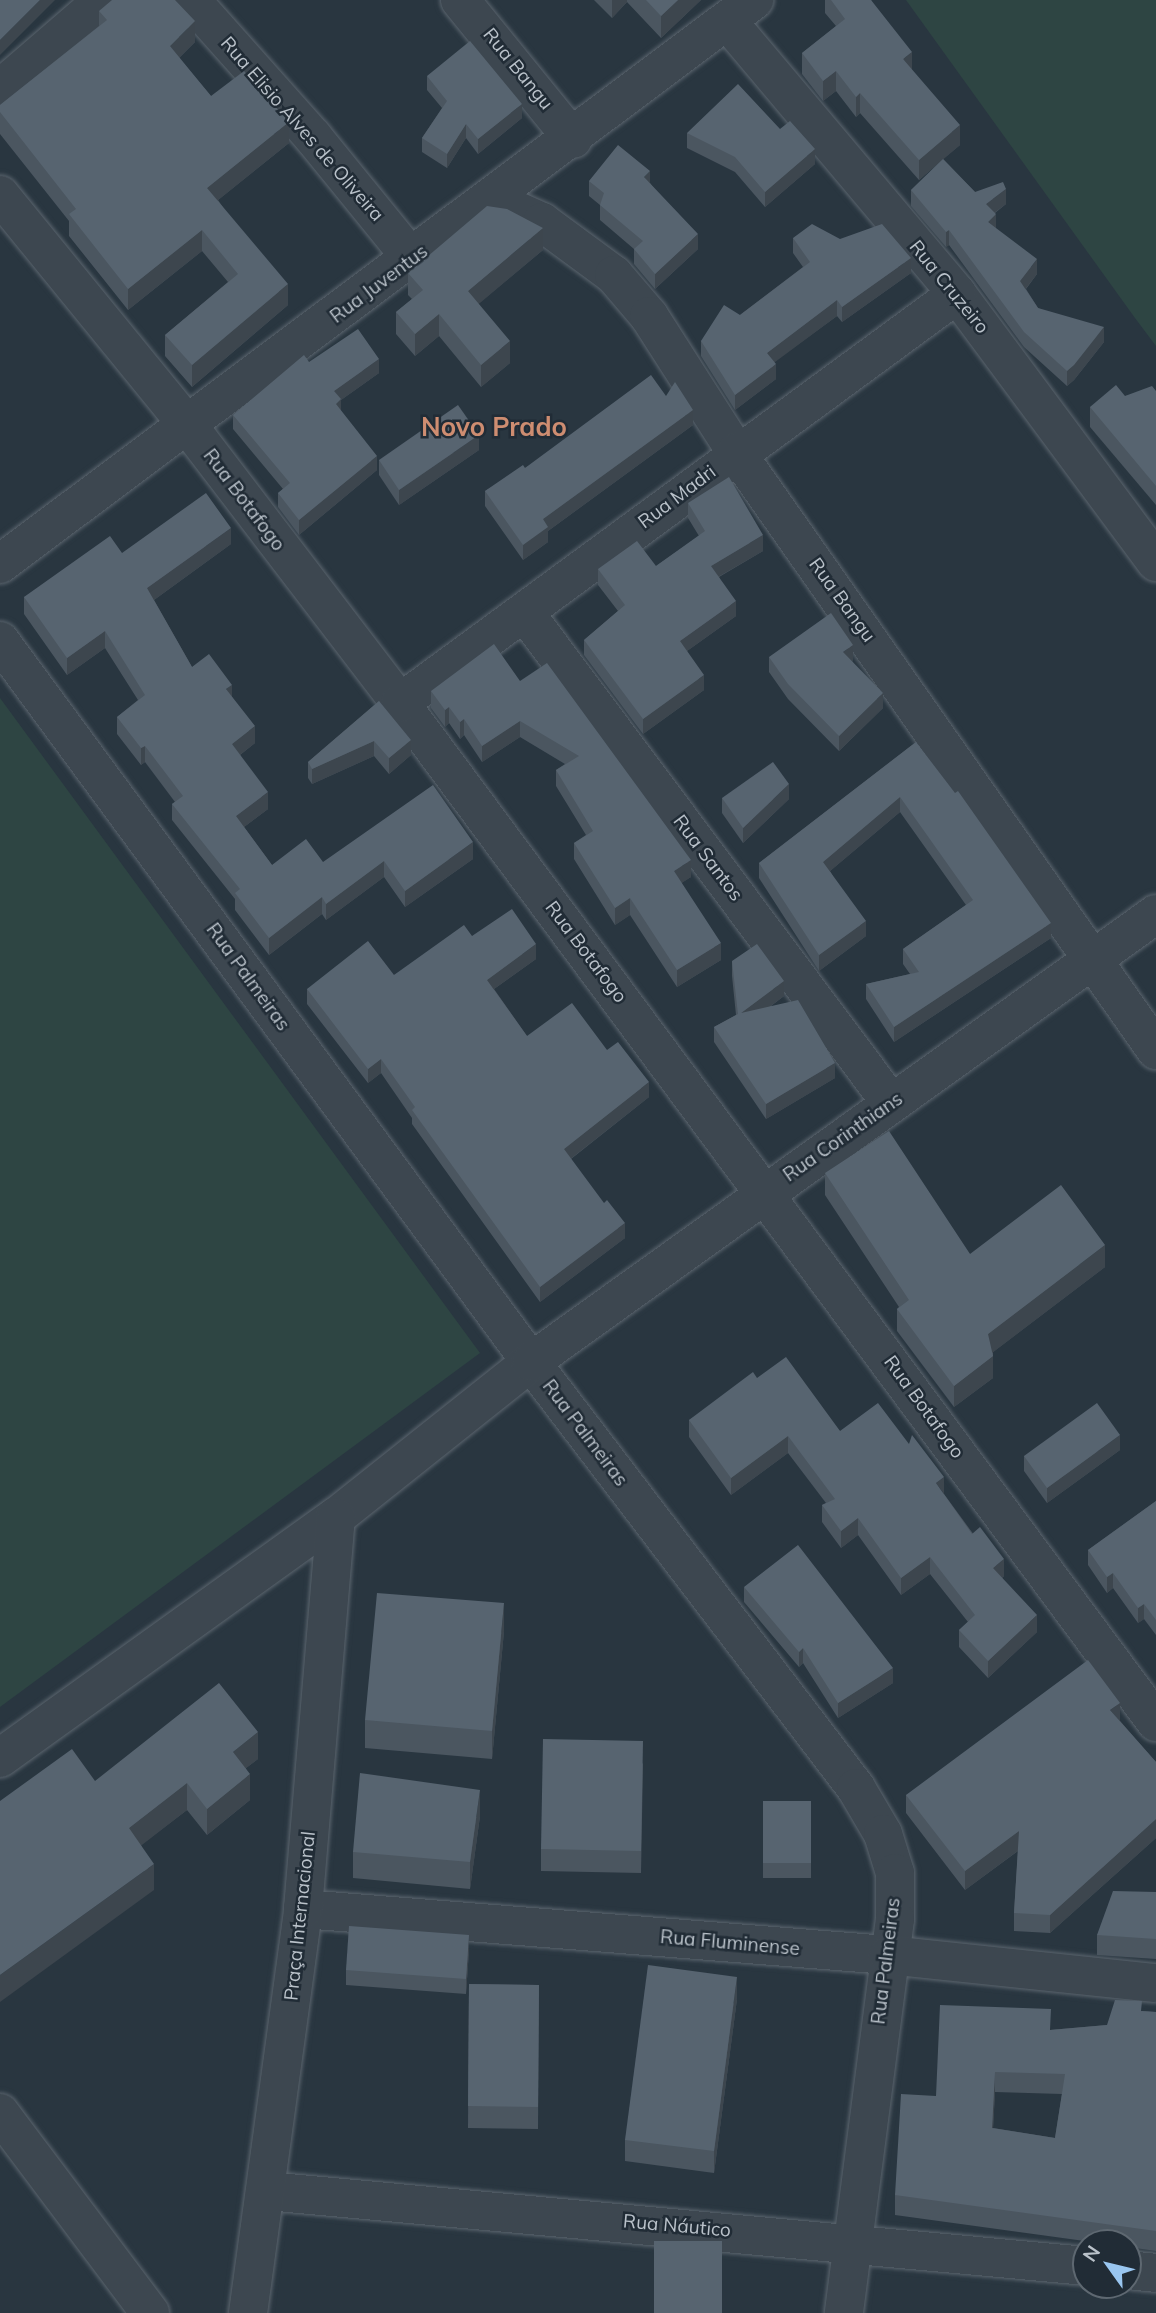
<!DOCTYPE html>
<meta charset="utf-8">
<style>
body{margin:0}
#map{position:relative;width:1156px;height:2313px;overflow:hidden;background:#293640;font-family:Mulish,sans-serif}
div>[style]{position:absolute}
.green>*{inset:0;background:#2e4543}
.roads{filter:drop-shadow(0 0 2px #5b656e) drop-shadow(0 0 2px #5b656e)}
.minor>*{height:38px;margin:-19px;padding:0 19px;transform-origin:19px;border-radius:19px;background:#3d4750}
.wall>*{inset:0;background:#4b5660}
.shaded-wall>*{inset:0;background:#3d464e}
.building>*{inset:0;background:#576470}
span{translate:-50% -50%;white-space:nowrap;text-align:center;line-height:1.15;-webkit-text-stroke:5px #212c36;paint-order:stroke}
.street-label{font-size:19px;color:#bac2ca}
.district-label{font-size:26px;color:#ce8d71;font-weight:700}
.north{position:absolute;left:1072px;top:2229px;width:70px;height:70px;box-sizing:border-box;background:#212c36;border:2px solid #5e6871;border-radius:50%;rotate:304deg;font-size:19px;font-weight:700;line-height:28px;text-align:center;color:#bac2ca}
.north::after{content:'';display:block;margin:auto;width:24px;height:32px;background:#99c6f0;clip-path:polygon(50% 0,100% 100%,50% 72%,0 100%)}
</style>
<div id="map">
<div class="green">
<div style="clip-path:polygon(906px 0,1156px 0,1156px 346px,1135px 318px)"></div>
<div style="clip-path:polygon(0 698px,480px 1353px,0 1707px)"></div>
</div>
<div class="roads">
<div class="minor">
<div style="left:191px;top:0;width:183px;rotate:48.3deg"></div>
<div style="left:313px;top:137px;width:157px;rotate:50.9deg"></div>
<div style="left:460px;top:0;width:179px;rotate:50.9deg"></div>
<div style="left:729px;top:23px;width:354px;rotate:49.9deg"></div>
<div style="left:957px;top:294px;width:334px;rotate:53.4deg"></div>
<div style="left:0;top:89px;width:136px;rotate:-40.8deg"></div>
<div style="left:0;top:195px;width:299px;rotate:50.8deg"></div>
<div style="left:189px;top:427px;width:347px;rotate:52.6deg"></div>
<div style="left:400px;top:703px;width:1269px;rotate:53.43deg"></div>
<div style="left:484px;top:206px;width:29px;rotate:6deg"></div>
<div style="left:513px;top:209px;width:32px;rotate:24deg"></div>
<div style="left:542px;top:222px;width:89px;rotate:36.4deg"></div>
<div style="left:614px;top:275px;width:54px;rotate:49.5deg"></div>
<div style="left:649px;top:316px;width:161px;rotate:57.4deg"></div>
<div style="left:736px;top:452px;width:731px;rotate:54.92deg"></div>
<div style="left:0;top:564px;width:942px;rotate:-36.8deg"></div>
<div style="left:525px;top:613px;width:612px;rotate:53.24deg"></div>
<div style="left:0;top:641px;width:895px;rotate:53.63deg"></div>
<div style="left:531px;top:1362px;width:536px;rotate:52.66deg"></div>
<div style="left:856px;top:1788px;width:53px;rotate:59.6deg"></div>
<div style="left:883px;top:1834px;width:41px;rotate:72.9deg"></div>
<div style="left:895px;top:1873px;width:46px;rotate:90deg"></div>
<div style="left:895px;top:1919px;width:397px;rotate:97.4deg"></div>
<div style="left:400px;top:703px;width:691px;rotate:-36.29deg"></div>
<div style="left:0;top:1758px;width:413px;rotate:-35.7deg"></div>
<div style="left:336px;top:1517px;width:249px;rotate:-38.5deg"></div>
<div style="left:531px;top:1362px;width:769px;rotate:-35.63deg"></div>
<div style="left:303px;top:1909px;width:587px;rotate:4.5deg"></div>
<div style="left:888px;top:1955px;width:269px;rotate:6deg"></div>
<div style="left:0;top:2113px;width:250px;rotate:53.1deg"></div>
<div style="left:267px;top:2191px;width:822px;rotate:5.23deg"></div>
<div style="left:1128px;top:2270px;width:28px;rotate:6deg"></div>
<div style="left:248px;top:2313px;width:408px;rotate:-82.2deg"></div>
<div style="left:303px;top:1909px;width:393px;rotate:-85.2deg"></div>
</div>
</div>
<div class="wall">
<div style="clip-path:polygon(594px 0,701px 0,661px 38px,627px 2px,612px 18px)"></div>
<div style="clip-path:polygon(825px 0,871px 0,912px 70px,960px 145px,943px 159px,975px 192px,1006px 204px,995px 213px,996px 229px,1037px 274px,1026px 289px,1038px 308px,1104px 342px,1074px 380px,1067px 386px,1024px 347px,949px 245px,946px 247px,911px 206px,911px 190px,941px 161px,919px 180px,860px 113px,856px 117px,836px 91px,823px 101px,802px 74px,802px 53px,836px 26px,825px 13px)"></div>
<div style="clip-path:polygon(99px 11px,195px 42px,179px 58px,211px 96px,289px 143px,218px 200px,288px 305px,192px 387px,165px 356px,165px 335px,228px 282px,202px 251px,128px 310px,69px 236px,69px 221px,0 134px,0 105px,99px 26px)"></div>
<div style="clip-path:polygon(427px 76px,522px 118px,478px 154px,466px 138px,447px 168px,422px 152px,422px 138px,442px 108px,427px 90px)"></div>
<div style="clip-path:polygon(780px 129px,815px 164px,765px 207px,735px 172px,687px 148px,687px 133px)"></div>
<div style="clip-path:polygon(589px 181px,650px 183px,698px 249px,655px 289px,634px 264px,634px 249px,600px 220px,600px 205px,589px 196px)"></div>
<div style="clip-path:polygon(793px 238px,840px 239px,911px 273px,842px 322px,837px 316px,774px 362px,776px 379px,735px 410px,701px 356px,701px 341px,740px 315px,803px 267px,793px 253px)"></div>
<div style="clip-path:polygon(543px 250px,478px 304px,510px 363px,481px 387px,439px 336px,415px 356px,396px 334px,396px 312px,412px 299px,408px 295px,408px 273px)"></div>
<div style="clip-path:polygon(309px 362px,379px 373px,341px 400px,341px 411px,377px 470px,299px 535px,278px 507px,278px 493px,283px 489px,233px 429px,233px 415px)"></div>
<div style="clip-path:polygon(1156px 391px,1156px 505px,1090px 427px,1090px 407px,1125px 396px)"></div>
<div style="clip-path:polygon(666px 396px,693px 425px,548px 531px,548px 542px,523px 560px,485px 506px,485px 491px,525px 468px)"></div>
<div style="clip-path:polygon(479px 450px,399px 505px,379px 475px,379px 460px)"></div>
<div style="clip-path:polygon(688px 503px,763px 551px,719px 577px,736px 616px,687px 651px,704px 690px,643px 734px,584px 655px,584px 640px,618px 611px,598px 585px,598px 569px,656px 566px,699px 536px,688px 518px)"></div>
<div style="clip-path:polygon(231px 544px,154px 600px,192px 667px,232px 697px,255px 743px,240px 755px,268px 809px,244px 827px,272px 865px,323px 862px,473px 859px,405px 907px,384px 877px,326px 920px,322px 914px,269px 955px,235px 910px,235px 899px,172px 820px,172px 804px,175px 802px,145px 762px,141px 765px,117px 734px,117px 717px,138px 700px,105px 648px,67px 675px,24px 614px,24px 597px,122px 553px)"></div>
<div style="clip-path:polygon(769px 657px,853px 660px,852px 661px,883px 708px,839px 751px,788px 699px,769px 672px)"></div>
<div style="clip-path:polygon(520px 681px,691px 877px,681px 883px,721px 960px,677px 987px,630px 915px,615px 925px,574px 859px,574px 843px,586px 835px,556px 786px,556px 770px,565px 764px,520px 737px,482px 762px,464px 735px,460px 739px,449px 723px,445px 727px,431px 708px,431px 691px)"></div>
<div style="clip-path:polygon(379px 701px,411px 755px,389px 774px,374px 756px,312px 784px,308px 778px,308px 762px)"></div>
<div style="clip-path:polygon(916px 742px,1051px 938px,894px 1042px,866px 999px,866px 984px,910px 974px,903px 964px,903px 949px,966px 905px,900px 812px,830px 871px,866px 936px,819px 971px,759px 878px,759px 863px)"></div>
<div style="clip-path:polygon(722px 798px,789px 799px,743px 843px,722px 813px)"></div>
<div style="clip-path:polygon(472px 936px,536px 959px,494px 989px,527px 1036px,607px 1050px,649px 1097px,571px 1159px,625px 1238px,540px 1302px,412px 1124px,412px 1118px,381px 1073px,368px 1083px,307px 1004px,307px 989px,394px 975px)"></div>
<div style="clip-path:polygon(732px 961px,784px 996px,771px 1006px,835px 1078px,766px 1119px,714px 1042px,714px 1027px,736px 1015px,732px 976px)"></div>
<div style="clip-path:polygon(825px 1173px,970px 1254px,1105px 1267px,993px 1352px,993px 1378px,954px 1407px,897px 1331px,897px 1309px,899px 1307px,825px 1195px)"></div>
<div style="clip-path:polygon(757px 1378px,840px 1431px,944px 1494px,1004px 1576px,1002px 1578px,1037px 1632px,988px 1678px,959px 1647px,959px 1630px,968px 1622px,930px 1574px,901px 1595px,858px 1535px,841px 1548px,822px 1522px,822px 1505px,826px 1503px,788px 1453px,731px 1495px,689px 1437px,689px 1420px)"></div>
<div style="clip-path:polygon(1120px 1450px,1047px 1503px,1024px 1471px,1024px 1456px)"></div>
<div style="clip-path:polygon(1156px 1501px,1156px 1635px,1144px 1619px,1138px 1623px,1113px 1588px,1107px 1593px,1088px 1565px,1088px 1550px)"></div>
<div style="clip-path:polygon(744px 1587px,893px 1683px,838px 1718px,803px 1663px,799px 1667px,744px 1602px)"></div>
<div style="clip-path:polygon(504px 1631px,492px 1759px,365px 1748px,365px 1720px)"></div>
<div style="clip-path:polygon(1120px 1721px,1156px 1762px,1156px 1838px,1050px 1933px,1014px 1931px,1014px 1913px,1018px 1851px,965px 1890px,906px 1813px,906px 1795px)"></div>
<div style="clip-path:polygon(258px 1759px,246px 1768px,250px 1800px,207px 1835px,187px 1810px,141px 1845px,154px 1890px,95px 1781px)"></div>
<div style="clip-path:polygon(643px 1763px,641px 1873px,541px 1871px,541px 1849px)"></div>
<div style="clip-path:polygon(763px 1801px,811px 1801px,811px 1878px,763px 1878px)"></div>
<div style="clip-path:polygon(480px 1816px,470px 1889px,353px 1878px,353px 1852px)"></div>
<div style="clip-path:polygon(1156px 1892px,1156px 1959px,1097px 1955px,1097px 1935px)"></div>
<div style="clip-path:polygon(469px 1950px,466px 1994px,346px 1985px,346px 1970px)"></div>
<div style="clip-path:polygon(469px 1984px,539px 1985px,538px 2129px,468px 2128px)"></div>
<div style="clip-path:polygon(737px 1999px,714px 2173px,625px 2161px,625px 2140px)"></div>
<div style="clip-path:polygon(evenodd,1142px 2011px,1156px 2012px,1156px 2251px,1128px 2247px,1128px 2243px,1099px 2243px,895px 2215px,895px 2195px,936px 2096px,1050px 2030px,1107px 2025px,1142px 2011px,995px 2092px,1062px 2094px,1055px 2138px,993px 2128px,995px 2092px)"></div>
</div>
<div class="shaded-wall">
<div style="clip-path:polygon(40px 0,55px 0,0 55px,0 40px)"></div>
<div style="clip-path:polygon(612px 0,627px 0,627px 2px,612px 18px)"></div>
<div style="clip-path:polygon(678px 0,701px 0,661px 38px,661px 16px)"></div>
<div style="clip-path:polygon(195px 21px,195px 42px,170px 67px,170px 46px)"></div>
<div style="clip-path:polygon(912px 52px,912px 72px,903px 59px)"></div>
<div style="clip-path:polygon(836px 71px,836px 91px,823px 101px,823px 81px)"></div>
<div style="clip-path:polygon(860px 93px,860px 113px,856px 117px,856px 97px)"></div>
<div style="clip-path:polygon(522px 104px,522px 118px,478px 154px,478px 139px)"></div>
<div style="clip-path:polygon(289px 122px,289px 143px,207px 209px,207px 188px)"></div>
<div style="clip-path:polygon(466px 124px,466px 138px,447px 168px,447px 154px)"></div>
<div style="clip-path:polygon(960px 125px,960px 145px,919px 180px,919px 160px)"></div>
<div style="clip-path:polygon(815px 149px,815px 164px,765px 207px,765px 192px)"></div>
<div style="clip-path:polygon(650px 171px,650px 186px,644px 177px)"></div>
<div style="clip-path:polygon(1006px 189px,1006px 204px,986px 219px,986px 204px)"></div>
<div style="clip-path:polygon(996px 214px,996px 229px,988px 222px)"></div>
<div style="clip-path:polygon(543px 228px,543px 250px,468px 313px,468px 291px)"></div>
<div style="clip-path:polygon(202px 230px,202px 251px,128px 310px,128px 289px)"></div>
<div style="clip-path:polygon(949px 230px,949px 245px,946px 247px,946px 232px)"></div>
<div style="clip-path:polygon(698px 234px,698px 249px,655px 289px,655px 274px)"></div>
<div style="clip-path:polygon(911px 258px,911px 273px,842px 322px,842px 307px)"></div>
<div style="clip-path:polygon(1037px 259px,1037px 274px,1020px 296px,1020px 281px)"></div>
<div style="clip-path:polygon(288px 284px,288px 305px,192px 387px,192px 365px)"></div>
<div style="clip-path:polygon(837px 300px,837px 316px,767px 368px,767px 353px)"></div>
<div style="clip-path:polygon(439px 314px,439px 336px,415px 356px,415px 334px)"></div>
<div style="clip-path:polygon(1104px 327px,1104px 342px,1074px 380px,1067px 386px,1067px 371px)"></div>
<div style="clip-path:polygon(510px 341px,510px 363px,481px 387px,481px 365px)"></div>
<div style="clip-path:polygon(379px 359px,379px 373px,341px 400px,341px 413px,336px 418px,334px 391px)"></div>
<div style="clip-path:polygon(776px 364px,776px 379px,735px 410px,735px 395px)"></div>
<div style="clip-path:polygon(693px 410px,693px 425px,548px 531px,548px 542px,523px 560px,523px 545px,543px 519px)"></div>
<div style="clip-path:polygon(479px 435px,479px 450px,399px 505px,399px 490px)"></div>
<div style="clip-path:polygon(377px 456px,377px 470px,299px 535px,299px 520px)"></div>
<div style="clip-path:polygon(231px 528px,231px 544px,147px 605px,147px 588px)"></div>
<div style="clip-path:polygon(763px 535px,763px 551px,711px 581px,711px 566px)"></div>
<div style="clip-path:polygon(736px 601px,736px 616px,680px 656px,680px 641px)"></div>
<div style="clip-path:polygon(105px 631px,105px 648px,67px 675px,67px 658px)"></div>
<div style="clip-path:polygon(853px 645px,853px 660px,843px 667px,843px 652px)"></div>
<div style="clip-path:polygon(704px 675px,704px 690px,643px 734px,643px 719px)"></div>
<div style="clip-path:polygon(232px 685px,232px 701px,226px 689px)"></div>
<div style="clip-path:polygon(883px 693px,883px 708px,839px 751px,839px 736px)"></div>
<div style="clip-path:polygon(449px 707px,449px 723px,445px 727px,445px 710px)"></div>
<div style="clip-path:polygon(464px 719px,464px 735px,460px 739px,460px 722px)"></div>
<div style="clip-path:polygon(520px 721px,520px 737px,482px 762px,482px 746px)"></div>
<div style="clip-path:polygon(255px 726px,255px 743px,232px 761px,232px 744px)"></div>
<div style="clip-path:polygon(411px 740px,411px 755px,389px 774px,389px 758px)"></div>
<div style="clip-path:polygon(374px 741px,374px 756px,312px 784px,312px 769px)"></div>
<div style="clip-path:polygon(145px 746px,145px 762px,141px 765px,141px 748px)"></div>
<div style="clip-path:polygon(789px 784px,789px 799px,743px 843px,743px 828px)"></div>
<div style="clip-path:polygon(268px 792px,268px 809px,236px 833px,236px 816px)"></div>
<div style="clip-path:polygon(900px 797px,900px 812px,823px 877px,823px 862px)"></div>
<div style="clip-path:polygon(473px 842px,473px 859px,405px 907px,405px 891px)"></div>
<div style="clip-path:polygon(691px 860px,691px 877px,674px 888px,674px 871px)"></div>
<div style="clip-path:polygon(384px 861px,384px 877px,326px 920px,326px 904px)"></div>
<div style="clip-path:polygon(322px 897px,322px 914px,269px 955px,269px 938px)"></div>
<div style="clip-path:polygon(630px 898px,630px 915px,615px 925px,615px 908px)"></div>
<div style="clip-path:polygon(866px 921px,866px 936px,819px 971px,819px 955px)"></div>
<div style="clip-path:polygon(1051px 923px,1051px 938px,894px 1042px,894px 1027px)"></div>
<div style="clip-path:polygon(721px 943px,721px 960px,677px 987px,677px 970px)"></div>
<div style="clip-path:polygon(536px 944px,536px 959px,487px 994px,487px 980px)"></div>
<div style="clip-path:polygon(784px 981px,784px 996px,741px 1028px,741px 1013px)"></div>
<div style="clip-path:polygon(381px 1059px,381px 1073px,368px 1083px,368px 1069px)"></div>
<div style="clip-path:polygon(835px 1063px,835px 1078px,766px 1119px,766px 1104px)"></div>
<div style="clip-path:polygon(649px 1082px,649px 1097px,564px 1164px,564px 1149px)"></div>
<div style="clip-path:polygon(625px 1223px,625px 1238px,540px 1302px,540px 1287px)"></div>
<div style="clip-path:polygon(1105px 1245px,1105px 1267px,988px 1356px,988px 1334px)"></div>
<div style="clip-path:polygon(993px 1356px,993px 1378px,954px 1407px,954px 1386px)"></div>
<div style="clip-path:polygon(1120px 1435px,1120px 1450px,1047px 1503px,1047px 1488px)"></div>
<div style="clip-path:polygon(788px 1436px,788px 1453px,731px 1495px,731px 1478px)"></div>
<div style="clip-path:polygon(944px 1477px,944px 1494px,936px 1483px)"></div>
<div style="clip-path:polygon(858px 1518px,858px 1535px,841px 1548px,841px 1531px)"></div>
<div style="clip-path:polygon(930px 1557px,930px 1574px,901px 1595px,901px 1578px)"></div>
<div style="clip-path:polygon(1004px 1559px,1004px 1576px,993px 1585px,993px 1568px)"></div>
<div style="clip-path:polygon(1113px 1573px,1113px 1588px,1107px 1593px,1107px 1577px)"></div>
<div style="clip-path:polygon(504px 1603px,504px 1631px,492px 1759px,492px 1731px)"></div>
<div style="clip-path:polygon(1144px 1604px,1144px 1619px,1138px 1623px,1138px 1608px)"></div>
<div style="clip-path:polygon(1037px 1615px,1037px 1632px,988px 1678px,988px 1661px)"></div>
<div style="clip-path:polygon(803px 1648px,803px 1663px,799px 1667px,799px 1652px)"></div>
<div style="clip-path:polygon(893px 1668px,893px 1683px,838px 1718px,838px 1703px)"></div>
<div style="clip-path:polygon(1120px 1703px,1120px 1722px,1110px 1710px)"></div>
<div style="clip-path:polygon(258px 1732px,258px 1759px,233px 1778px,233px 1752px)"></div>
<div style="clip-path:polygon(250px 1774px,250px 1800px,207px 1835px,207px 1809px)"></div>
<div style="clip-path:polygon(187px 1783px,187px 1810px,129px 1855px,129px 1828px)"></div>
<div style="clip-path:polygon(480px 1790px,480px 1816px,470px 1889px,470px 1862px)"></div>
<div style="clip-path:polygon(1156px 1819px,1156px 1838px,1050px 1933px,1050px 1915px)"></div>
<div style="clip-path:polygon(1019px 1831px,1019px 1850px,965px 1890px,965px 1871px)"></div>
<div style="clip-path:polygon(154px 1864px,154px 1890px,0 2002px,0 1975px)"></div>
<div style="clip-path:polygon(469px 1935px,469px 1950px,466px 1994px,466px 1979px)"></div>
<div style="clip-path:polygon(737px 1977px,737px 1999px,714px 2173px,714px 2151px)"></div>
<div style="clip-path:polygon(995px 2072px,995px 2092px,992px 2148px,992px 2128px)"></div>
</div>
<div class="building">
<div style="clip-path:polygon(0 0,40px 0,0 40px)"></div>
<div style="clip-path:polygon(112px 0,175px 0,195px 21px,170px 46px,211px 96px,244px 71px,289px 122px,207px 188px,288px 284px,192px 365px,165px 335px,238px 274px,202px 230px,128px 289px,69px 214px,76px 209px,0 112px,0 105px,107px 20px,99px 11px)"></div>
<div style="clip-path:polygon(646px 0,678px 0,661px 16px)"></div>
<div style="clip-path:polygon(831px 0,871px 0,912px 52px,903px 59px,960px 125px,919px 160px,860px 93px,856px 97px,836px 71px,823px 81px,802px 53px,845px 19px)"></div>
<div style="clip-path:polygon(470px 41px,522px 104px,478px 139px,466px 124px,447px 154px,422px 138px,447px 101px,427px 76px)"></div>
<div style="clip-path:polygon(738px 84px,780px 129px,790px 121px,815px 149px,765px 192px,735px 157px,687px 133px)"></div>
<div style="clip-path:polygon(618px 145px,650px 171px,644px 177px,698px 234px,655px 274px,634px 249px,643px 241px,600px 205px,604px 193px,589px 181px)"></div>
<div style="clip-path:polygon(943px 159px,975px 192px,1003px 182px,1006px 189px,986px 204px,996px 214px,988px 222px,1037px 259px,1020px 281px,1038px 308px,1104px 327px,1074px 365px,1067px 371px,1024px 332px,949px 230px,946px 232px,911px 190px)"></div>
<div style="clip-path:polygon(487px 206px,507px 209px,543px 228px,468px 291px,510px 341px,481px 365px,439px 314px,415px 334px,396px 312px,423px 290px,408px 273px)"></div>
<div style="clip-path:polygon(812px 224px,840px 239px,882px 224px,911px 258px,842px 307px,837px 300px,767px 353px,776px 364px,735px 395px,701px 341px,724px 305px,740px 315px,810px 262px,793px 238px)"></div>
<div style="clip-path:polygon(358px 329px,379px 359px,334px 391px,341px 399px,336px 404px,377px 456px,299px 520px,278px 493px,290px 483px,233px 415px,304px 355px,309px 362px)"></div>
<div style="clip-path:polygon(651px 375px,666px 396px,675px 382px,693px 410px,543px 519px,548px 527px,523px 545px,485px 491px,523px 465px,525px 468px)"></div>
<div style="clip-path:polygon(1116px 385px,1125px 396px,1152px 386px,1156px 391px,1156px 486px,1090px 407px)"></div>
<div style="clip-path:polygon(458px 405px,479px 435px,399px 490px,379px 460px)"></div>
<div style="clip-path:polygon(729px 477px,763px 535px,711px 566px,736px 601px,680px 641px,704px 675px,643px 719px,584px 640px,625px 605px,598px 569px,637px 541px,656px 566px,705px 531px,688px 503px)"></div>
<div style="clip-path:polygon(206px 493px,231px 528px,147px 588px,192px 667px,209px 654px,232px 685px,226px 689px,255px 726px,232px 744px,268px 792px,236px 816px,272px 865px,306px 839px,323px 862px,433px 785px,473px 842px,405px 891px,384px 861px,326px 904px,322px 897px,269px 938px,235px 893px,240px 889px,172px 804px,183px 796px,145px 746px,141px 748px,117px 717px,145px 695px,105px 631px,67px 658px,24px 597px,110px 536px,122px 553px)"></div>
<div style="clip-path:polygon(831px 613px,853px 645px,843px 652px,883px 693px,839px 736px,788px 684px,769px 657px)"></div>
<div style="clip-path:polygon(494px 644px,520px 681px,547px 663px,691px 860px,674px 871px,721px 943px,677px 970px,630px 898px,615px 908px,574px 843px,593px 831px,556px 770px,579px 756px,520px 721px,482px 746px,464px 719px,460px 722px,449px 707px,445px 710px,431px 691px)"></div>
<div style="clip-path:polygon(379px 701px,411px 740px,389px 758px,374px 741px,312px 769px,308px 762px)"></div>
<div style="clip-path:polygon(916px 742px,955px 793px,958px 791px,1051px 923px,894px 1027px,866px 984px,919px 972px,903px 949px,973px 900px,900px 797px,823px 862px,866px 921px,819px 955px,759px 863px)"></div>
<div style="clip-path:polygon(773px 762px,789px 784px,743px 828px,722px 798px)"></div>
<div style="clip-path:polygon(512px 909px,536px 944px,487px 980px,527px 1036px,572px 1003px,607px 1050px,618px 1042px,649px 1082px,564px 1149px,604px 1203px,607px 1200px,625px 1223px,540px 1287px,412px 1110px,415px 1107px,381px 1059px,368px 1069px,307px 989px,368px 941px,394px 975px,464px 925px,472px 936px)"></div>
<div style="clip-path:polygon(757px 944px,784px 981px,741px 1013px,798px 1000px,835px 1063px,766px 1104px,714px 1027px,738px 1014px,732px 961px)"></div>
<div style="clip-path:polygon(889px 1131px,970px 1254px,1061px 1185px,1105px 1245px,988px 1334px,993px 1356px,954px 1386px,897px 1309px,909px 1300px,825px 1173px)"></div>
<div style="clip-path:polygon(786px 1357px,840px 1431px,878px 1403px,909px 1444px,912px 1435px,944px 1477px,936px 1483px,972px 1534px,980px 1527px,1004px 1559px,993px 1568px,1037px 1615px,988px 1661px,959px 1630px,975px 1615px,930px 1557px,901px 1578px,858px 1518px,841px 1531px,822px 1505px,835px 1499px,788px 1436px,731px 1478px,689px 1420px,753px 1372px,757px 1378px)"></div>
<div style="clip-path:polygon(1097px 1403px,1120px 1435px,1047px 1488px,1024px 1456px)"></div>
<div style="clip-path:polygon(1156px 1501px,1156px 1620px,1144px 1604px,1138px 1608px,1113px 1573px,1107px 1577px,1088px 1550px)"></div>
<div style="clip-path:polygon(798px 1545px,893px 1668px,838px 1703px,803px 1648px,799px 1652px,744px 1587px)"></div>
<div style="clip-path:polygon(377px 1593px,504px 1603px,492px 1731px,365px 1720px)"></div>
<div style="clip-path:polygon(1088px 1660px,1120px 1703px,1110px 1710px,1156px 1762px,1156px 1819px,1050px 1915px,1014px 1913px,1019px 1831px,965px 1871px,906px 1795px)"></div>
<div style="clip-path:polygon(219px 1683px,258px 1732px,233px 1752px,250px 1774px,207px 1809px,187px 1783px,129px 1828px,154px 1864px,0 1975px,0 1801px,72px 1749px,95px 1781px)"></div>
<div style="clip-path:polygon(543px 1739px,643px 1741px,641px 1851px,541px 1849px)"></div>
<div style="clip-path:polygon(360px 1773px,480px 1790px,470px 1862px,353px 1852px)"></div>
<div style="clip-path:polygon(763px 1801px,811px 1801px,811px 1863px,763px 1863px)"></div>
<div style="clip-path:polygon(1113px 1891px,1156px 1892px,1156px 1939px,1097px 1935px)"></div>
<div style="clip-path:polygon(349px 1926px,469px 1935px,466px 1979px,346px 1970px)"></div>
<div style="clip-path:polygon(648px 1965px,737px 1977px,714px 2151px,625px 2140px)"></div>
<div style="clip-path:polygon(469px 1984px,539px 1985px,538px 2107px,468px 2106px)"></div>
<div style="clip-path:polygon(evenodd,1115px 2000px,1142px 2001px,1141px 2011px,1156px 2012px,1156px 2231px,895px 2195px,901px 2094px,936px 2096px,940px 2005px,1051px 2009px,1050px 2030px,1107px 2025px,1115px 2000px,995px 2072px,1065px 2074px,1055px 2138px,992px 2128px,995px 2072px)"></div>
<div style="clip-path:polygon(654px 2241px,722px 2241px,722px 2313px,654px 2313px)"></div>
</div>
<div class="street-label">
<span style="left:518px;top:69px;rotate:51deg">Rua Bangu</span>
<span style="left:302px;top:129px;rotate:49deg">Rua Elisio Alves de Oliveira</span>
<span style="left:379px;top:284px;rotate:-37deg">Rua Juventus</span>
<span style="left:949px;top:287px;rotate:51deg">Rua Cruzeiro</span>
<span style="left:677px;top:497px;rotate:-37deg">Rua Madri</span>
<span style="left:244px;top:500px;rotate:53deg">Rua Botafogo</span>
<span style="left:842px;top:600px;rotate:54deg">Rua Bangu</span>
<span style="left:708px;top:858px;rotate:53deg">Rua Santos</span>
<span style="left:586px;top:952px;rotate:53deg">Rua Botafogo</span>
<span style="left:248px;top:977px;rotate:54deg">Rua Palmeiras</span>
<span style="left:843px;top:1137px;rotate:-35deg">Rua Corinthians</span>
<span style="left:924px;top:1407px;rotate:54deg">Rua Botafogo</span>
<span style="left:585px;top:1433px;rotate:53deg">Rua Palmeiras</span>
<span style="left:300px;top:1916px;rotate:-84deg">Praça Internacional</span>
<span style="left:730px;top:1943px;rotate:5deg">Rua Fluminense</span>
<span style="left:886px;top:1961px;rotate:-83deg">Rua Palmeiras</span>
<span style="left:677px;top:2226px;rotate:5deg">Rua Náutico</span>
</div>
<div class="district-label">
<span style="left:494px;top:427px">Novo Prado</span>
</div>
<div class="north">N</div>
</div>
